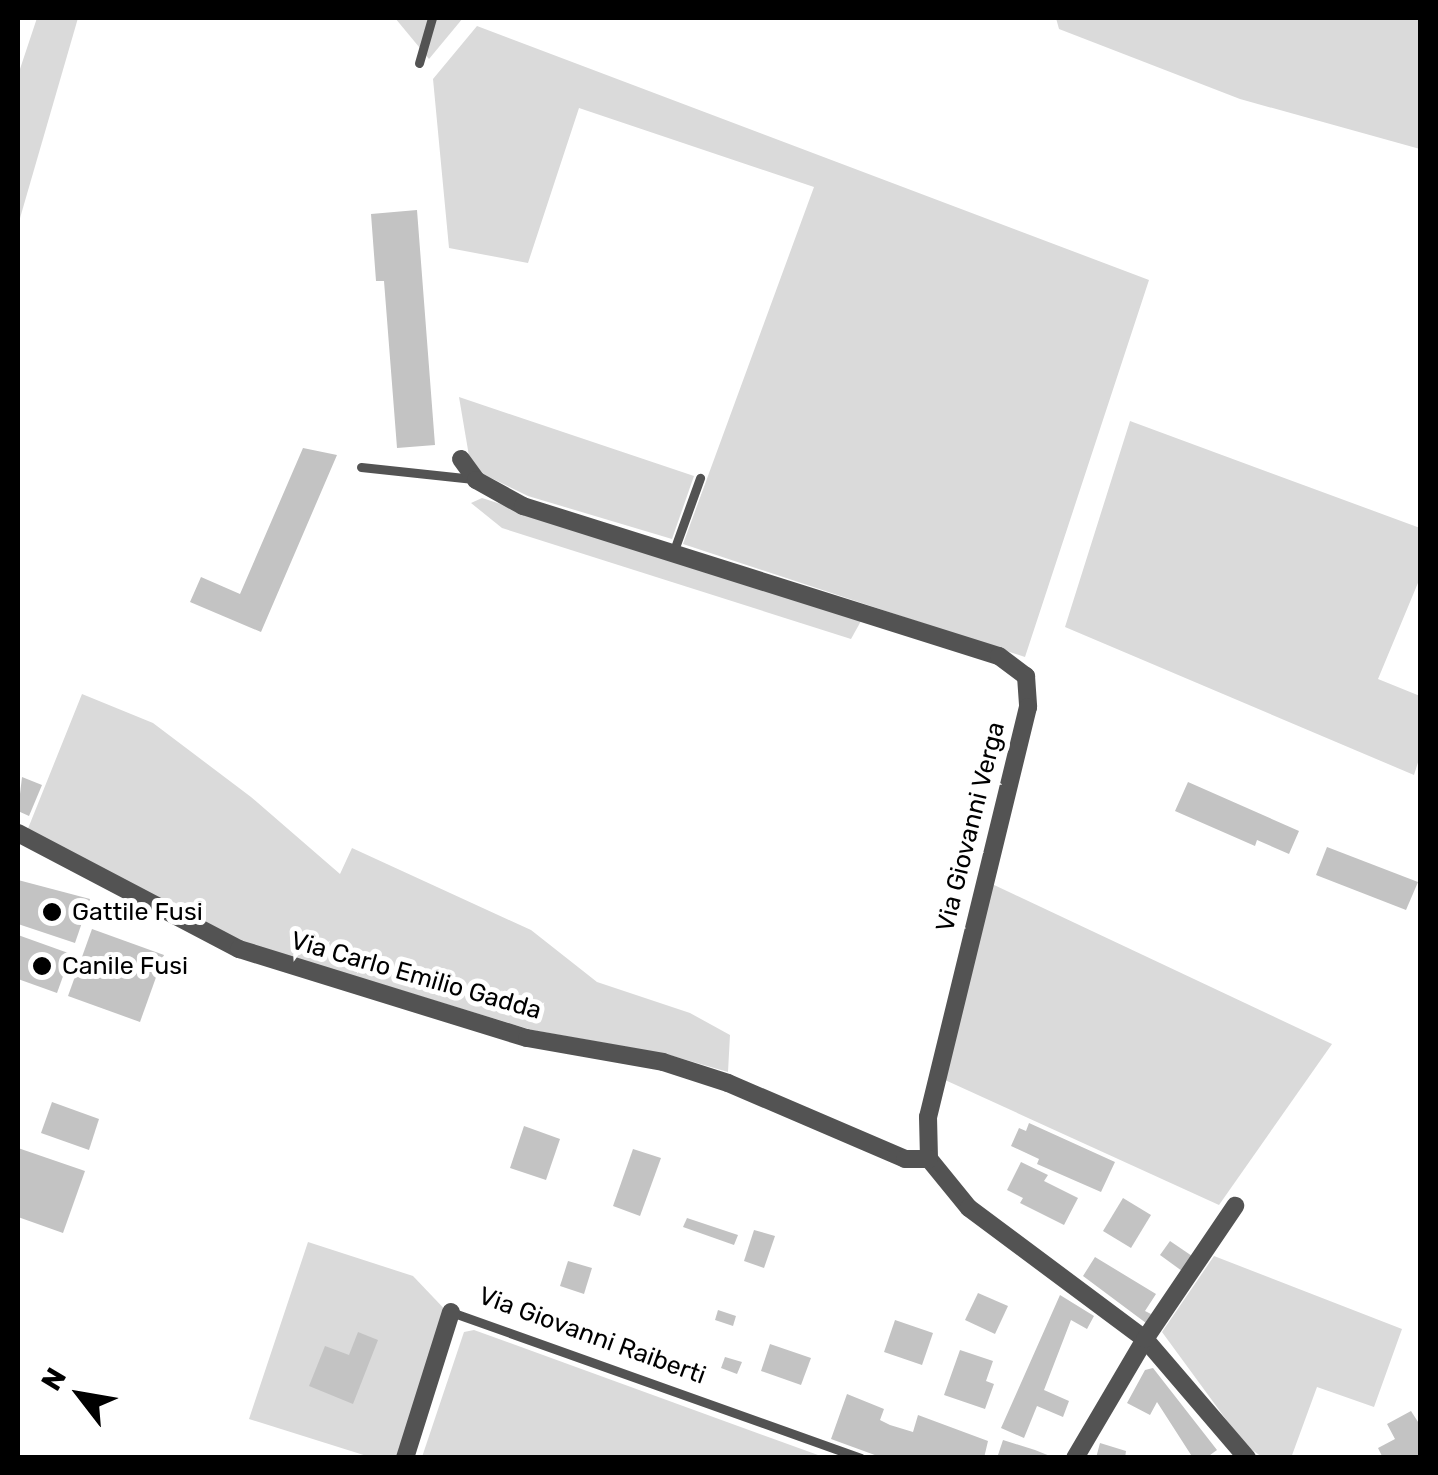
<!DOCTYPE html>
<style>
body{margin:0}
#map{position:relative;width:1438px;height:1475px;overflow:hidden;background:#fff;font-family:Rubik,sans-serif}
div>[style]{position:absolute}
.green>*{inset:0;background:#dadada}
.building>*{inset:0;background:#c3c3c3}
.lane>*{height:9px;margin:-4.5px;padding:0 4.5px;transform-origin:4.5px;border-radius:4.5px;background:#535353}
.street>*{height:18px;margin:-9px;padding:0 9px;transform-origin:9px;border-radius:9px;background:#535353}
.dots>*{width:28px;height:28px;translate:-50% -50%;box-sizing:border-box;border:5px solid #fff;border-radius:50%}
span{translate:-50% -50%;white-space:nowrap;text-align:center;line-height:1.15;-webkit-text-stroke:10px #fff;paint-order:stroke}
.street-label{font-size:25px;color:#000}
.poi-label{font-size:25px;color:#000}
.left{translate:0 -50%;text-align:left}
.frame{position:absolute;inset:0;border:20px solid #000;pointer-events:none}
.north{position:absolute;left:30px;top:1345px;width:100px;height:100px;-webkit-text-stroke:8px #fff;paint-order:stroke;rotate:301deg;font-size:28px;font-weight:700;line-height:40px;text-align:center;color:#000}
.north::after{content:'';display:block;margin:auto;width:35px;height:45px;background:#000;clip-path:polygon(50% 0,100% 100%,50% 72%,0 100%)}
</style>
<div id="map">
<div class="green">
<div style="clip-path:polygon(37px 18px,78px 18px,18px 225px,18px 75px)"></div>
<div style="clip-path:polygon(395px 18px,463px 18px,429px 59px)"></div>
<div style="clip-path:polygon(1056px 18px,1420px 18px,1420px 149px,1240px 99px,1059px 29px)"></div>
<div style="clip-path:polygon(477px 26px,1149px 280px,1025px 657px,683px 544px,814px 187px,579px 108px,528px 263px,449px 248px,433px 79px)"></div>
<div style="clip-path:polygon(459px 397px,694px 476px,672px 539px,528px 496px,481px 473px,469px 456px)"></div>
<div style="clip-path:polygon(1130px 421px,1420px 528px,1420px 578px,1378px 679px,1420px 696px,1420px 756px,1414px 775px,1065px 627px)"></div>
<div style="clip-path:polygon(482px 498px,861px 621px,851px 639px,502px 528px,471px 503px)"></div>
<div style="clip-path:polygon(82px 694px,153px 723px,251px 797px,340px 874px,352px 848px,531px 930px,597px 982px,690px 1013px,730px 1035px,728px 1072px,666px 1054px,532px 1030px,235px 940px,27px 831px)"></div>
<div style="clip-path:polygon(992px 884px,1332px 1044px,1219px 1205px,945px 1080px)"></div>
<div style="clip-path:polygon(308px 1242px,413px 1276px,453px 1318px,404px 1457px,370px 1457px,249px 1419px)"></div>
<div style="clip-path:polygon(1214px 1256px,1402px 1329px,1374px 1407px,1317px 1387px,1291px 1458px,1262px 1457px,1244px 1444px,1162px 1332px)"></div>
<div style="clip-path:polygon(474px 1330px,818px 1455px,817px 1457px,422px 1457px,464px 1332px)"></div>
</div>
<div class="building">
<div style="clip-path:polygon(417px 210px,435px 445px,397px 448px,384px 281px,376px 281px,371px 214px)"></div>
<div style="clip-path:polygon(303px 448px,337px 455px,261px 632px,190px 602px,201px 577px,240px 594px)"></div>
<div style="clip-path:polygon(22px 777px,42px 785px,29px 816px,18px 811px)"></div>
<div style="clip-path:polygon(1188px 782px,1299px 831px,1289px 854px,1257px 840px,1255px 846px,1175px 811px)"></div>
<div style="clip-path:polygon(1327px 847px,1418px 882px,1406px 910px,1316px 875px)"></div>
<div style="clip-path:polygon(18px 880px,90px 899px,75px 943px,18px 924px)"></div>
<div style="clip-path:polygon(92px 929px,164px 955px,140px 1022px,68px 996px)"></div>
<div style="clip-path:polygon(18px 935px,71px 954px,57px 993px,18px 979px)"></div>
<div style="clip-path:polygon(52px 1102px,99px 1119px,89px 1150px,41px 1133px)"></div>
<div style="clip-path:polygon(1029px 1123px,1115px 1162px,1101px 1192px,1037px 1164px,1039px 1159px,1011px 1146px,1019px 1128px,1026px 1131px)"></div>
<div style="clip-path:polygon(524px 1126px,560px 1139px,546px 1180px,510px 1168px)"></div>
<div style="clip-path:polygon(18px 1148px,85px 1171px,63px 1233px,18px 1217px)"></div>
<div style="clip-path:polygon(633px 1149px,661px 1158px,640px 1216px,613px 1206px)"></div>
<div style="clip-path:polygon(1021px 1162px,1048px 1175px,1044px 1181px,1078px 1198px,1064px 1225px,1020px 1203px,1023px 1198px,1007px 1190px)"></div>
<div style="clip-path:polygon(1123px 1198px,1151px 1215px,1131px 1248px,1103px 1231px)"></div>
<div style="clip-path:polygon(687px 1218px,738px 1235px,734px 1245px,683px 1227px)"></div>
<div style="clip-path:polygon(754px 1230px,775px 1236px,764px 1268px,744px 1261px)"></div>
<div style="clip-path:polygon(1170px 1241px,1192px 1256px,1182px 1271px,1160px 1255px)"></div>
<div style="clip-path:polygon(1095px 1257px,1156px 1294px,1145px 1311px,1151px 1314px,1146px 1323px,1083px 1276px)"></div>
<div style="clip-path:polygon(568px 1261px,592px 1268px,584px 1294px,560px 1286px)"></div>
<div style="clip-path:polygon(978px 1293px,1008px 1306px,995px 1334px,965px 1320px)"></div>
<div style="clip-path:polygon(1060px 1295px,1094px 1316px,1087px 1329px,1071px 1320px,1044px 1390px,1069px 1401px,1063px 1417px,1037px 1406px,1024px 1438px,1001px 1428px)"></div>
<div style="clip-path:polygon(718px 1310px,736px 1316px,733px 1326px,715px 1320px)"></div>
<div style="clip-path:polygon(895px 1320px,933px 1333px,922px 1365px,884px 1352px)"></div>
<div style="clip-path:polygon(358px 1332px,378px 1340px,353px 1404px,309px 1386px,325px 1346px,349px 1355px)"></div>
<div style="clip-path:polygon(770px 1344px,811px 1358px,801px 1385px,761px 1371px)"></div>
<div style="clip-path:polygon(960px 1350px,993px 1361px,986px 1381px,994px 1384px,985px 1409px,944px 1395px)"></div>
<div style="clip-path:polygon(725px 1357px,742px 1362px,737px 1374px,721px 1368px)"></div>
<div style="clip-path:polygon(1153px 1368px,1217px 1450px,1206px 1458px,1193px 1458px,1157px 1402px,1150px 1415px,1127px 1403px,1145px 1370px)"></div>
<div style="clip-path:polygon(847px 1394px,884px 1409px,880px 1420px,890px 1425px,913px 1432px,918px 1415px,988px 1441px,984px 1458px,883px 1458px,831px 1439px)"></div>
<div style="clip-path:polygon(1411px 1411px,1420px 1425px,1420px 1458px,1383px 1458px,1378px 1448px,1395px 1439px,1387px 1424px)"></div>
<div style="clip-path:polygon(1003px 1440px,1035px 1450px,1055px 1458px,997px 1458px)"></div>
<div style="clip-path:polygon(1100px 1443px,1126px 1451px,1125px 1458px,1096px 1458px)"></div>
</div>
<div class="lane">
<div style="left:419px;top:63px;width:47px;rotate:-73.9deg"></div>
<div style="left:361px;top:467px;width:113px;rotate:6.1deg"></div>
<div style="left:673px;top:553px;width:80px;rotate:-70.2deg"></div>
<div style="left:451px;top:1312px;width:435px;rotate:19.6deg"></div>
</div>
<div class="street">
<div style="left:461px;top:459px;width:26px;rotate:54deg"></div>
<div style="left:476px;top:480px;width:54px;rotate:29deg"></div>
<div style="left:523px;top:506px;width:499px;rotate:17.5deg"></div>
<div style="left:999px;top:656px;width:34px;rotate:37deg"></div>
<div style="left:1026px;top:676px;width:31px;rotate:86deg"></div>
<div style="left:1028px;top:707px;width:422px;rotate:103.7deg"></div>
<div style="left:928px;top:1117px;width:42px;rotate:88.6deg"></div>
<div style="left:929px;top:1159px;width:63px;rotate:50.8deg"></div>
<div style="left:969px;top:1208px;width:219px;rotate:36.7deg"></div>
<div style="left:1145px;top:1339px;width:157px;rotate:49.4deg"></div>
<div style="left:18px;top:833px;width:250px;rotate:27.7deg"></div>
<div style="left:239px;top:949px;width:301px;rotate:17.2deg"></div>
<div style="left:527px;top:1038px;width:138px;rotate:10deg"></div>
<div style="left:663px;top:1062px;width:68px;rotate:17.9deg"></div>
<div style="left:728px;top:1083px;width:193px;rotate:23.2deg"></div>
<div style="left:905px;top:1159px;width:24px"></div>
<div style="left:405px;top:1458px;width:153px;rotate:-72.5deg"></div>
<div style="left:1075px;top:1458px;width:138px;rotate:-59.5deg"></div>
<div style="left:1145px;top:1339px;width:161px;rotate:-55.9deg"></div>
</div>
<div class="dots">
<div style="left:52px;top:912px;background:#000"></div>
<div style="left:42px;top:966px;background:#000"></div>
</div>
<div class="street-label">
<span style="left:971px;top:827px;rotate:-76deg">Via Giovanni Verga</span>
<span style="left:416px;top:976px;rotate:16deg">Via Carlo Emilio Gadda</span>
<span style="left:592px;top:1336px;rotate:20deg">Via Giovanni Raiberti</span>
</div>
<div class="poi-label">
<span class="left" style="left:72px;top:912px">Gattile Fusi</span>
<span class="left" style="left:62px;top:966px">Canile Fusi</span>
</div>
<div class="frame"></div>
<div class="north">N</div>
</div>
